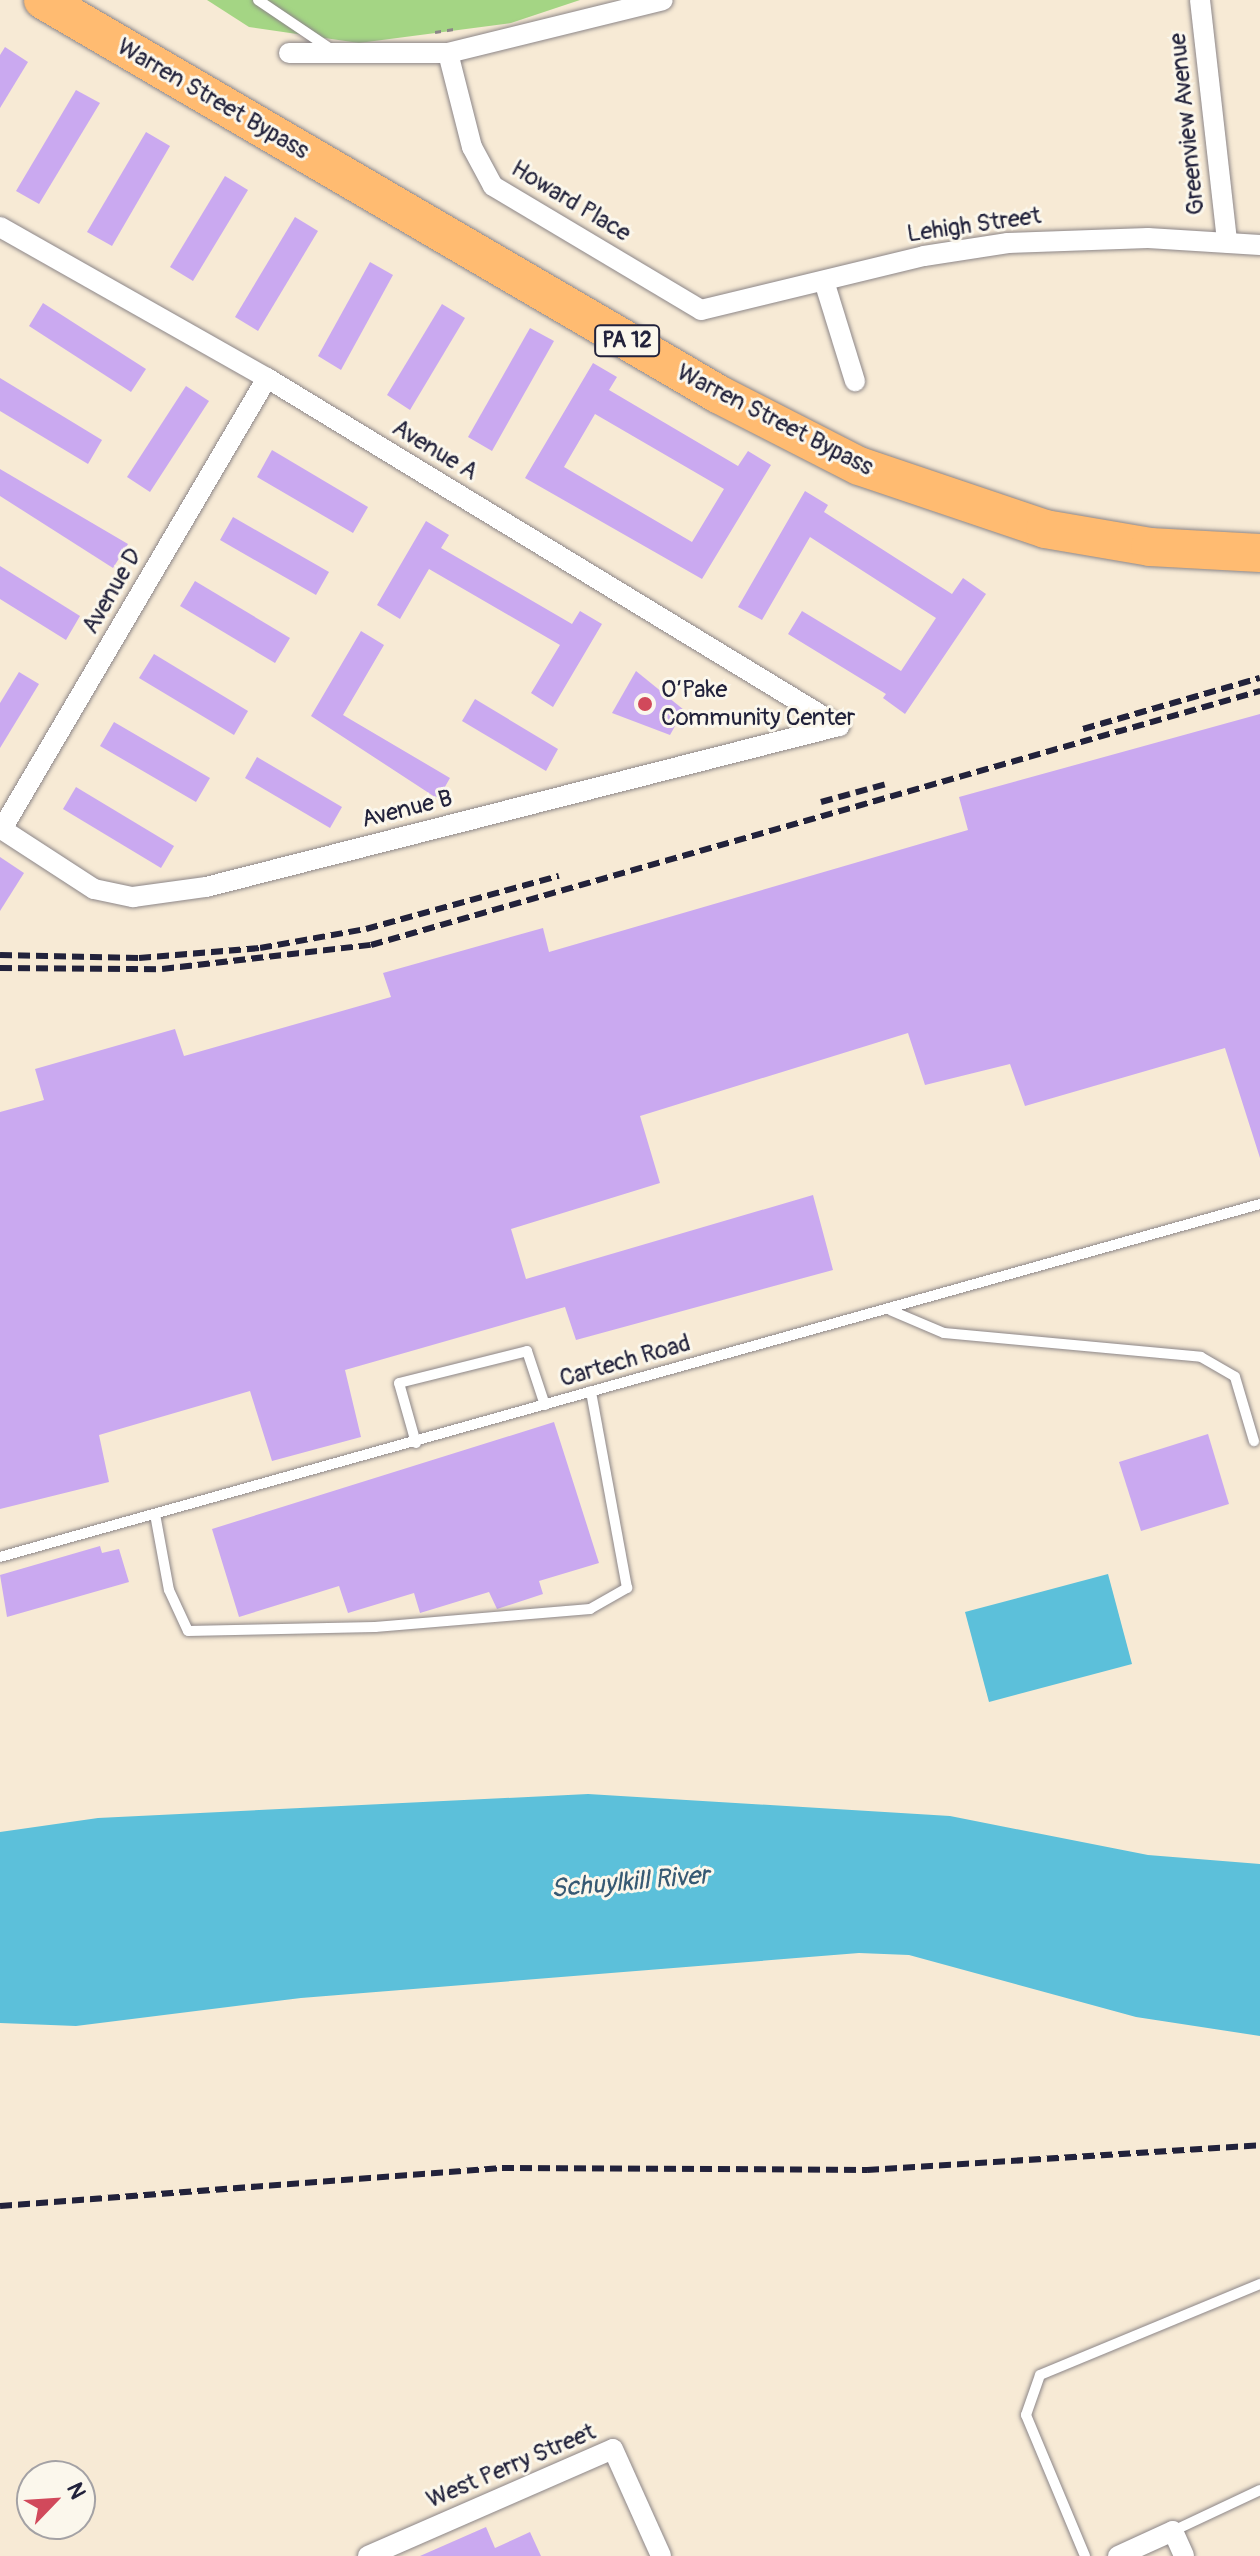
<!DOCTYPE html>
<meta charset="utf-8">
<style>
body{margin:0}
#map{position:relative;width:1260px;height:2556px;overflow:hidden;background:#f7ead5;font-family:Pangolin,sans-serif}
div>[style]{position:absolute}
.green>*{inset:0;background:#a4d584}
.water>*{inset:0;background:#5cc0da}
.building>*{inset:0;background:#caa9f0}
.path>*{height:3px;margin-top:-1.5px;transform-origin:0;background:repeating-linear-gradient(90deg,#8c8688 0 6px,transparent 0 12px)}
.roads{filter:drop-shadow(0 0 2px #8c8688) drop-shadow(0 0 2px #8c8688)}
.lane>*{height:10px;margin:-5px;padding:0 5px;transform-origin:5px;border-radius:5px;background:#fff}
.street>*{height:20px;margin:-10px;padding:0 10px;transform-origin:10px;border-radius:10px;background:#fff}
.highway>*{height:38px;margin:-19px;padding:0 19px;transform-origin:19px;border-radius:19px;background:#ffbb71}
.rail>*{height:6px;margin-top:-3px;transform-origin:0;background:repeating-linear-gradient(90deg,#22223b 0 12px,transparent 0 18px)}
.dots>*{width:22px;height:22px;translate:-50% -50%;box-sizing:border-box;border:4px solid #fbf7ec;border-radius:50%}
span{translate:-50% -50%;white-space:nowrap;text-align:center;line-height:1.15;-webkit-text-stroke:6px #fbf7ec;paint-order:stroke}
.shield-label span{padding:2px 6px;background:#fbf7ec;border:2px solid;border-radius:6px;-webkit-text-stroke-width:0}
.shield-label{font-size:22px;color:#22223b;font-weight:700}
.street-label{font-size:24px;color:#22223b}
.poi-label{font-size:24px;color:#22223b}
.left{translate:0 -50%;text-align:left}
.water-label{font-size:26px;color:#365973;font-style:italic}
.north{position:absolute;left:16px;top:2460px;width:80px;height:80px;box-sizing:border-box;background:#fbf7ec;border:2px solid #a4a2a5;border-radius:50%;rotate:65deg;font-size:22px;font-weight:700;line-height:32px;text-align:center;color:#22223b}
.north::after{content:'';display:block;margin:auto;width:28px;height:36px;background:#d1495b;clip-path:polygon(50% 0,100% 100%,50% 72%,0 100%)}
</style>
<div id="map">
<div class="green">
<div style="clip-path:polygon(207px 0,580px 0,511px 23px,359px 43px,249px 27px)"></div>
</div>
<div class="water">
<div style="clip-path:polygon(1108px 1574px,1132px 1664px,989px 1702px,965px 1612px)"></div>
<div style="clip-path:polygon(588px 1794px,950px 1816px,1148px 1855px,1260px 1864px,1260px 2036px,1136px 2017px,909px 1955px,859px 1953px,301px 1998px,76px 2026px,0 2023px,0 1832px,98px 1818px)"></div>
</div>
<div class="building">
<div style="clip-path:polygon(5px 47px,28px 62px,0 108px,0 55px)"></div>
<div style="clip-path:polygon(76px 90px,100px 103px,39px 204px,16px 191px)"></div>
<div style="clip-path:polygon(146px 132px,170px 146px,112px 246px,87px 232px)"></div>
<div style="clip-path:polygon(225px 176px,248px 190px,193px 281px,170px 267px)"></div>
<div style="clip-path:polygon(295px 217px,318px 231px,258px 331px,235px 317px)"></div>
<div style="clip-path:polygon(370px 262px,393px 275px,341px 370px,318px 356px)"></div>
<div style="clip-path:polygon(43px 303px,146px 369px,131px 392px,29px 326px)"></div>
<div style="clip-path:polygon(442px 304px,465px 318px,410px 410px,387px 395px)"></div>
<div style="clip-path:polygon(530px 328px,554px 341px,492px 451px,468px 437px)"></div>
<div style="clip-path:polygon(evenodd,593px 363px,617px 377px,609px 390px,738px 466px,748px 451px,771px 465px,702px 579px,525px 478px,593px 363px,595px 414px,724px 489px,692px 542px,564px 467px,595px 414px)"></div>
<div style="clip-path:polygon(0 378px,102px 440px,88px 464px,0 411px)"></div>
<div style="clip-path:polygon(186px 386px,209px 401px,150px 492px,127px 477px)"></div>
<div style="clip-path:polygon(272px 450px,368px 507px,353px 533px,257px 477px)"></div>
<div style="clip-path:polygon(0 469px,128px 544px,113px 568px,0 496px)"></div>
<div style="clip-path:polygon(805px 491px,828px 505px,824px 512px,952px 594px,963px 578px,986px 594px,905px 714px,883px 698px,886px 694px,788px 634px,802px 611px,901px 671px,936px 618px,810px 537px,762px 620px,738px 607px)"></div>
<div style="clip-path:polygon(233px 517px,329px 572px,316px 595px,220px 540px)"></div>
<div style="clip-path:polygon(426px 521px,449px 535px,441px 548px,572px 624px,580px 611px,602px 624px,553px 707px,531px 693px,560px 645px,429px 569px,400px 619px,377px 605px)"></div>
<div style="clip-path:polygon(0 566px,80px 616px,66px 640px,0 599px)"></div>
<div style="clip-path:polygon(195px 581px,290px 638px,275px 663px,180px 606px)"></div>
<div style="clip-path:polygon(361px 631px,384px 645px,343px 715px,450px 778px,438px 799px,311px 716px)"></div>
<div style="clip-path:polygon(154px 654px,248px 711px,234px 735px,139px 678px)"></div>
<div style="clip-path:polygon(636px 671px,684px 710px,670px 735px,612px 713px)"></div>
<div style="clip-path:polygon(19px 672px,39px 684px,0 748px,0 703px)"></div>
<div style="clip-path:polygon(475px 699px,558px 749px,546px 771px,462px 721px)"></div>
<div style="clip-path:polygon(1260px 714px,1260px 1158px,1225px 1048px,1025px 1106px,1010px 1064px,925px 1085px,908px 1033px,640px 1116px,660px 1183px,511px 1229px,526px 1279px,813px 1195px,833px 1270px,576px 1340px,565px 1307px,345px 1370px,361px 1437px,272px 1461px,250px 1391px,99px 1435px,109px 1482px,0 1509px,0 1112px,44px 1100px,35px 1069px,175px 1029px,184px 1056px,391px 997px,383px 973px,543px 928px,549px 952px,968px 830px,959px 797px)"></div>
<div style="clip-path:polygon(114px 722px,210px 778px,196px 802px,100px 746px)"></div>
<div style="clip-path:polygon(257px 757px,342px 807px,330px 828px,245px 778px)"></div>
<div style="clip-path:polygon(76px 787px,174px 846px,161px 868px,63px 809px)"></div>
<div style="clip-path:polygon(0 857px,24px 873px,0 911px)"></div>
<div style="clip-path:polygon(554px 1422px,599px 1563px,539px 1581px,543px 1594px,497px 1609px,489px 1592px,420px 1613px,414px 1593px,348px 1613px,339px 1586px,239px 1617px,212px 1529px)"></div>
<div style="clip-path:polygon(1208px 1434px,1229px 1504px,1141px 1531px,1119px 1462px)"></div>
<div style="clip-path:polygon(100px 1546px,102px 1553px,119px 1549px,129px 1582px,7px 1617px,0 1575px)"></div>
<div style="clip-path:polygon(486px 2527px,495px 2548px,530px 2532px,541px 2556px,420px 2556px)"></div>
</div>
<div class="path">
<div style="left:435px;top:32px;width:24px;rotate:-9deg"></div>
</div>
<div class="roads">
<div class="lane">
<div style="left:258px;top:0;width:89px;rotate:34deg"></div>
<div style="left:892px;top:1311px;width:56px;rotate:22.9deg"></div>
<div style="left:944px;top:1333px;width:258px;rotate:5.3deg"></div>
<div style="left:1201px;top:1357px;width:39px;rotate:30deg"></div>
<div style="left:1235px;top:1377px;width:67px;rotate:73.5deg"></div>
<div style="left:416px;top:1443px;width:62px;rotate:-105.8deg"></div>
<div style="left:399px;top:1383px;width:132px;rotate:-14deg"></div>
<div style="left:527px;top:1351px;width:57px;rotate:71.6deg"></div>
<div style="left:155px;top:1514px;width:77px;rotate:79.6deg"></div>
<div style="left:169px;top:1590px;width:45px;rotate:65.1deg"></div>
<div style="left:188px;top:1631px;width:187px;rotate:-1.2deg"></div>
<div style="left:375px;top:1627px;width:216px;rotate:-4.8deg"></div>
<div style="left:590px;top:1609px;width:43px;rotate:-29.6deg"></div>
<div style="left:627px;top:1588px;width:200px;rotate:-100.4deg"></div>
<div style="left:0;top:1557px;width:1309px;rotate:-15.65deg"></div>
<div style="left:1173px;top:2531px;width:96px;rotate:-25.2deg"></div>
<div style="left:1085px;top:2556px;width:153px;rotate:-112.7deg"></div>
<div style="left:1026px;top:2415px;width:42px;rotate:-70.7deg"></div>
<div style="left:1040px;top:2375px;width:238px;rotate:-22.5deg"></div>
</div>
<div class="street">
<div style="left:1200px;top:0;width:244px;rotate:83.6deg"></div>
<div style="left:289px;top:53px;width:159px"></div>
<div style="left:448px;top:53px;width:221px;rotate:-13.8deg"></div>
<div style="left:448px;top:53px;width:97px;rotate:75.7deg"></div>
<div style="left:472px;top:147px;width:44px;rotate:61.7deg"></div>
<div style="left:493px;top:186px;width:242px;rotate:30.8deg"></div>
<div style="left:701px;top:310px;width:229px;rotate:-13.6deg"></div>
<div style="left:924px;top:256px;width:85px;rotate:-8.8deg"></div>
<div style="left:1008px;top:243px;width:140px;rotate:-2deg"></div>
<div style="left:1148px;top:238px;width:112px;rotate:3.6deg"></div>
<div style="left:0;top:227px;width:307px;rotate:29.5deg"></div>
<div style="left:267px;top:378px;width:670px;rotate:31.32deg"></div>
<div style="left:824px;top:281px;width:105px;rotate:72.8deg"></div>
<div style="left:0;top:828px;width:112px;rotate:33deg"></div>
<div style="left:94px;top:889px;width:40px;rotate:12deg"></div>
<div style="left:133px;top:897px;width:74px;rotate:-7.8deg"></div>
<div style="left:206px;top:887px;width:653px;rotate:-14.27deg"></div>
<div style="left:2px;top:829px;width:523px;rotate:-59.56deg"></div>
<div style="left:368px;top:2556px;width:267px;rotate:-23.6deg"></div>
<div style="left:613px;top:2449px;width:117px;rotate:65.8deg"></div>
<div style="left:1118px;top:2556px;width:60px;rotate:-24.4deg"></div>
<div style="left:1173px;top:2531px;width:27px;rotate:66deg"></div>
</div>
<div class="highway">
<div style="left:43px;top:0;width:782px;rotate:30.27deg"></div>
<div style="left:718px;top:394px;width:158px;rotate:27.1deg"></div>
<div style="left:859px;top:466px;width:196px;rotate:18.7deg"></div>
<div style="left:1045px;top:529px;width:107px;rotate:9.7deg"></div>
<div style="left:1150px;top:547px;width:110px;rotate:3.1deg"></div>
</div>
</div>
<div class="rail">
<div style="left:1083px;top:729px;width:184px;rotate:-16.1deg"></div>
<div style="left:821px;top:802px;width:72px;rotate:-15.4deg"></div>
<div style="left:0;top:955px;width:139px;rotate:1.2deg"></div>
<div style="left:139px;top:958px;width:121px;rotate:-4.7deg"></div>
<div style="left:260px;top:948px;width:108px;rotate:-10.2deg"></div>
<div style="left:366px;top:929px;width:200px;rotate:-15.4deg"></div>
<div style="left:0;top:968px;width:162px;rotate:0.4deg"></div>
<div style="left:162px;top:969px;width:210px;rotate:-6.6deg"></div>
<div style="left:371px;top:945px;width:925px;rotate:-15.95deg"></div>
<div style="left:0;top:2206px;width:503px;rotate:-4.33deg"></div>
<div style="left:502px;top:2168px;width:365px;rotate:0.3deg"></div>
<div style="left:867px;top:2170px;width:394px;rotate:-3.6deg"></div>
</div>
<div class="dots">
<div style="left:645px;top:704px;background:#d1495b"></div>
</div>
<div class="shield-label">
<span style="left:627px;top:341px">PA 12</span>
</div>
<div class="street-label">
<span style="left:213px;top:99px;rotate:30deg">Warren Street Bypass</span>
<span style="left:1187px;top:124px;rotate:-96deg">Greenview Avenue</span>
<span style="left:571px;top:201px;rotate:31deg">Howard Place</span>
<span style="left:974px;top:225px;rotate:-8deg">Lehigh Street</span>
<span style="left:775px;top:420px;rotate:27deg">Warren Street Bypass</span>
<span style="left:435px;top:450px;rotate:31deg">Avenue A</span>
<span style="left:112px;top:591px;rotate:-60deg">Avenue D</span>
<span style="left:407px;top:809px;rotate:-14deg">Avenue B</span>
<span style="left:625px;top:1361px;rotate:-16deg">Cartech Road</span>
<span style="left:511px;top:2466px;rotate:-23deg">West Perry Street</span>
</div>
<div class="poi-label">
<span class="left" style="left:661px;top:704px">O’Pake<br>Community Center</span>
</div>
<div class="water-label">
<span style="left:630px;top:1883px;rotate:-5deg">Schuylkill River</span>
</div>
<div class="north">N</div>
</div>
